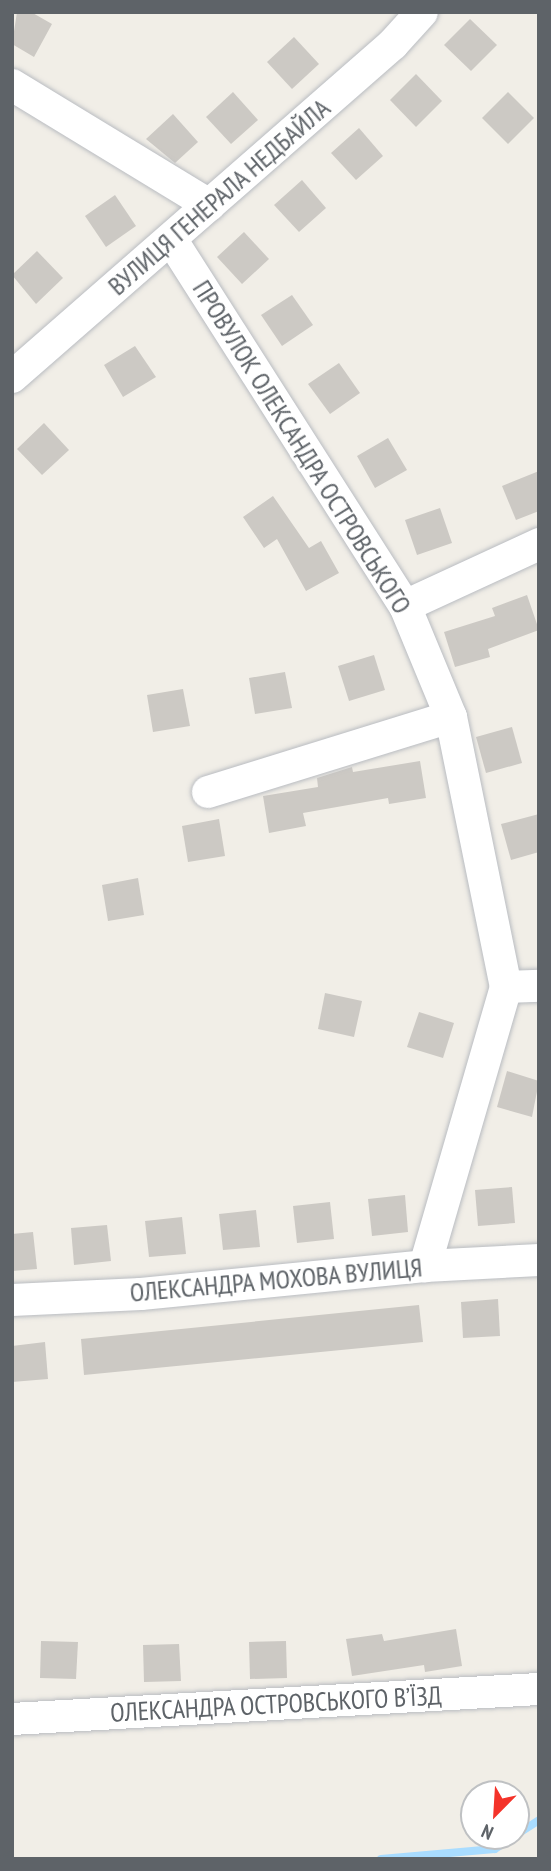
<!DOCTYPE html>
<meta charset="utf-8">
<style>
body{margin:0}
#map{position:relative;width:551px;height:1871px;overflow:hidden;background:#f1eee7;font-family:"PT Sans Narrow",sans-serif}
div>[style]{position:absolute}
.stream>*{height:8px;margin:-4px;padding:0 4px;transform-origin:4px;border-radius:4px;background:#a9dcff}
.building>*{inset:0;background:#ccc9c4}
.roads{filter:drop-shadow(0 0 2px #b9bcc1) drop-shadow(0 0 2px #b9bcc1)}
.minor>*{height:32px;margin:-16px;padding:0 16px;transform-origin:16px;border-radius:16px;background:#fff}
span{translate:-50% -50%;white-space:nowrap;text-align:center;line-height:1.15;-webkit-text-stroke:5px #fff;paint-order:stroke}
.street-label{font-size:26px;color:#5e6368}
.frame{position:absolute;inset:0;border:14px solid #5e6368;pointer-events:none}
.north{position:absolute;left:460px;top:1780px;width:70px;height:70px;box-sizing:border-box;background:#fff;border:2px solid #bfc1c3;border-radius:50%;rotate:204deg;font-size:19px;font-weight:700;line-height:28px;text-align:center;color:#5e6368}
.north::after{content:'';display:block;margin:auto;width:24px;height:32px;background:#f4332a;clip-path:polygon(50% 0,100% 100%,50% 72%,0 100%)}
</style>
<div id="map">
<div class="stream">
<div style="left:516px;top:1835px;width:27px;rotate:-33deg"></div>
<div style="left:381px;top:1859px;width:114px;rotate:-5deg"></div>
<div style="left:495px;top:1849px;width:23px;rotate:-34deg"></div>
</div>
<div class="building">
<div style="clip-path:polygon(17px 12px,31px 12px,52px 24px,34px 57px,12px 44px)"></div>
<div style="clip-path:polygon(470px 19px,497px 45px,471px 71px,444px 45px)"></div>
<div style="clip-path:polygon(294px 37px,319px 64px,292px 89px,267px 62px)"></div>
<div style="clip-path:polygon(416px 74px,442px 101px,416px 127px,390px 100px)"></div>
<div style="clip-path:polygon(233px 92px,258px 120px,231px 144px,206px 117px)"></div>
<div style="clip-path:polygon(508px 92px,534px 118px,508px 144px,482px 118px)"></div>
<div style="clip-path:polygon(173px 114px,198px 142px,175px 163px,146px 139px)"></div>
<div style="clip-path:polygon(359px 128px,383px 156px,356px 180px,331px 153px)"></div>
<div style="clip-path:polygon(302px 180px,326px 208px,299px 232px,274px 205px)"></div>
<div style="clip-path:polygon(115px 195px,136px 226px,106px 247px,85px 216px)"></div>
<div style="clip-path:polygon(244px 232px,269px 259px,242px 284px,217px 257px)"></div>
<div style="clip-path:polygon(37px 251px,63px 278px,36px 304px,12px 275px)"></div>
<div style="clip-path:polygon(292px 295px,313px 325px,282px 346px,261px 315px)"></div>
<div style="clip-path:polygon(135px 346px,156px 377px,123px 397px,104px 365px)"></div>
<div style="clip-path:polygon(339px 363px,360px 393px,330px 414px,308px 384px)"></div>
<div style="clip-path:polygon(44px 423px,69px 450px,42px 475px,17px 449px)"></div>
<div style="clip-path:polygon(388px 438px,407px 470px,375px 488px,357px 456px)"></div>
<div style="clip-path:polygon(539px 471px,539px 511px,516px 520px,502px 486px)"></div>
<div style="clip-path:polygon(273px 496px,309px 548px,321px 541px,339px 573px,306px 591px,277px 539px,264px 548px,243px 517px)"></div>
<div style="clip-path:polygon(440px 508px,452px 543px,417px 555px,405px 520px)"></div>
<div style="clip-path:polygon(527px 595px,539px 630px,488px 649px,490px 657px,455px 667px,444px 632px,495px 616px,492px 608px)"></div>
<div style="clip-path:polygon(374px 655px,385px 690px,349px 701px,338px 666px)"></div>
<div style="clip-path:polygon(285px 672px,292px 708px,255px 714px,249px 678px)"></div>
<div style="clip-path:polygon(183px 689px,190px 726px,153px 732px,147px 695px)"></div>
<div style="clip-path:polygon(512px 727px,522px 763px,486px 773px,476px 737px)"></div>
<div style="clip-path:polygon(420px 761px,426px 798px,389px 804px,388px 798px,303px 813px,306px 826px,269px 833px,263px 796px,318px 787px,317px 778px,352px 767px,353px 772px)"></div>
<div style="clip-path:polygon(539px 814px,539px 852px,511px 860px,501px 824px)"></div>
<div style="clip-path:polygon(219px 819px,225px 856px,188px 862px,182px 826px)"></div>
<div style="clip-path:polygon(138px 878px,144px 915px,108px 921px,102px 885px)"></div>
<div style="clip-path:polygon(325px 993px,362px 1001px,354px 1037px,318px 1029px)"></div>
<div style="clip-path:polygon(419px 1012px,454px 1023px,443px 1058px,407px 1047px)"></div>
<div style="clip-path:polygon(507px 1071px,539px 1081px,532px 1117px,497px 1107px)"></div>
<div style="clip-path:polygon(512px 1187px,515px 1223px,478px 1226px,475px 1190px)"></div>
<div style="clip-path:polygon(405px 1195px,408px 1232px,372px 1236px,368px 1199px)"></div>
<div style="clip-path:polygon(330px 1202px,334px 1239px,297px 1243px,293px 1206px)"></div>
<div style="clip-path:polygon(256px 1210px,260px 1247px,223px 1250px,219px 1214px)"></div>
<div style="clip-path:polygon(182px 1217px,186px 1254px,149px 1257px,145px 1221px)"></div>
<div style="clip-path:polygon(107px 1225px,111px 1261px,74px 1265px,71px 1228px)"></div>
<div style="clip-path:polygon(33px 1232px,37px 1269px,12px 1271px,12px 1234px)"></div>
<div style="clip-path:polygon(498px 1299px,500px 1336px,463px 1338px,461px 1302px)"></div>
<div style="clip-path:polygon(419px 1305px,423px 1342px,84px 1375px,81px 1339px)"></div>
<div style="clip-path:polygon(45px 1342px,48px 1379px,12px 1382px,12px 1346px)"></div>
<div style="clip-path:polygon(456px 1629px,462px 1666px,425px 1672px,424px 1665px,352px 1676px,346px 1639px,382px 1634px,384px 1641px)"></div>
<div style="clip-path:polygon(41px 1641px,78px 1642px,76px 1679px,40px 1678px)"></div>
<div style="clip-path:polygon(286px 1641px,287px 1678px,250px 1679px,249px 1642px)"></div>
<div style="clip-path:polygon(179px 1644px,181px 1681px,144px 1682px,143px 1645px)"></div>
</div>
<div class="roads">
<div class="minor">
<div style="left:12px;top:85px;width:231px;rotate:31.3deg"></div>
<div style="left:171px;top:239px;width:435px;rotate:57.5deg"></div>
<div style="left:405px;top:606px;width:120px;rotate:67.5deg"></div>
<div style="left:451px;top:717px;width:276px;rotate:78.5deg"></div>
<div style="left:506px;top:987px;width:291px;rotate:106.2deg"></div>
<div style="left:12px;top:377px;width:506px;rotate:-41.15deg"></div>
<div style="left:393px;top:44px;width:43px;rotate:-47.8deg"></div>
<div style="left:405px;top:606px;width:148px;rotate:-24.8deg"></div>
<div style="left:208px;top:792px;width:254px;rotate:-17.2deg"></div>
<div style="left:506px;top:987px;width:33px;rotate:-2deg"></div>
<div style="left:12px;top:1300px;width:129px;rotate:-2.7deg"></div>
<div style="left:141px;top:1294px;width:285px;rotate:-5.6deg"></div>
<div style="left:425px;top:1266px;width:114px;rotate:-3deg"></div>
<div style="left:12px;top:1719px;width:528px;rotate:-3.26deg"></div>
</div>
</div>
<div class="street-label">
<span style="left:219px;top:197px;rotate:-41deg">ВУЛИЦЯ ГЕНЕРАЛА НЕДБАЙЛА</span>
<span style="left:302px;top:447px;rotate:58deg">ПРОВУЛОК ОЛЕКСАНДРА ОСТРОВСЬКОГО</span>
<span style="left:276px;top:1280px;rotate:-5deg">ОЛЕКСАНДРА МОХОВА ВУЛИЦЯ</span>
<span style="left:276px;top:1704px;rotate:-3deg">ОЛЕКСАНДРА ОСТРОВСЬКОГО В’ЇЗД</span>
</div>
<div class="frame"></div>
<div class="north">N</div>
</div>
